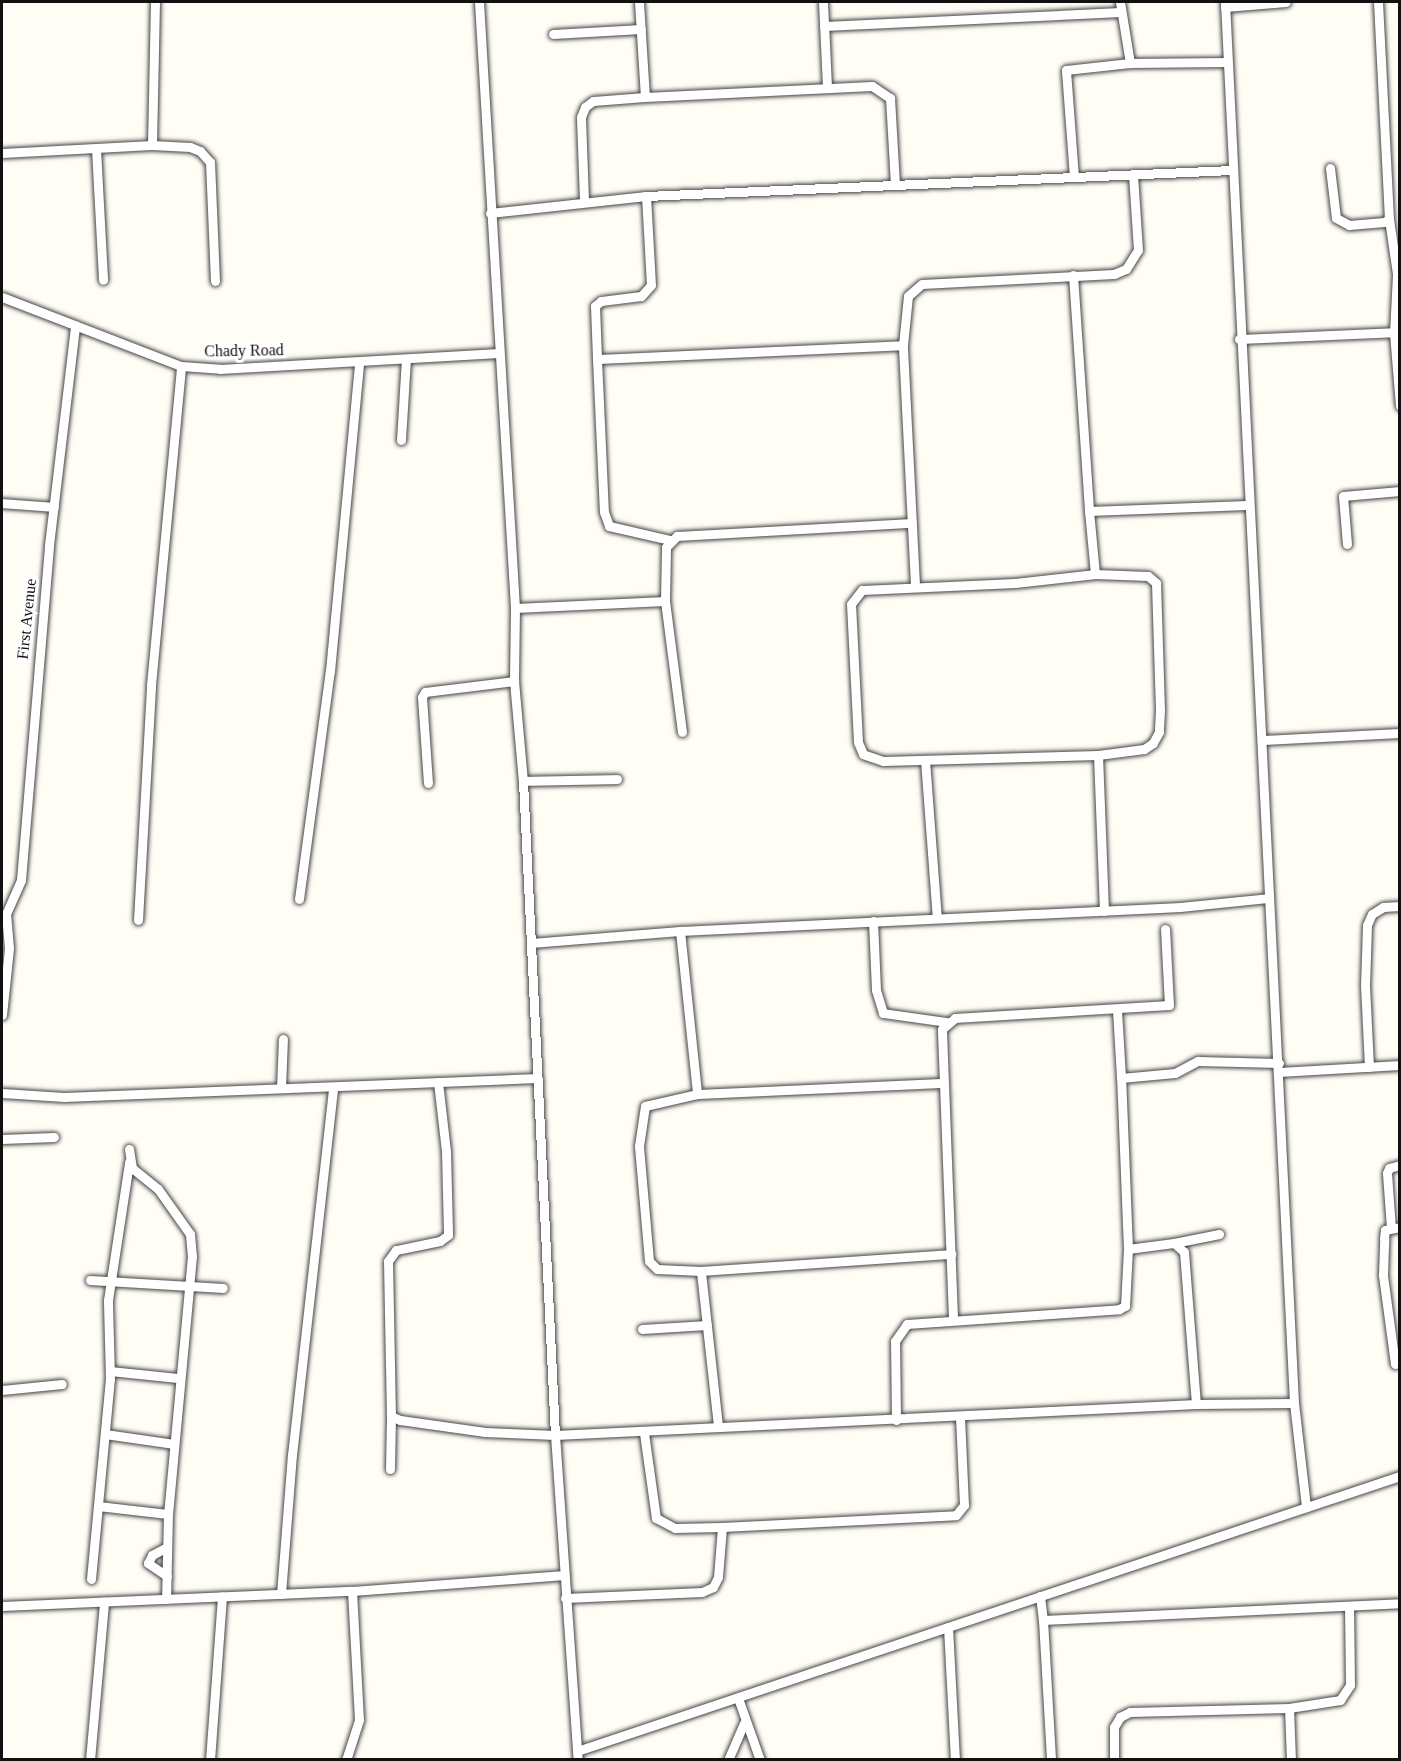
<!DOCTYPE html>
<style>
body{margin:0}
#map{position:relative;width:1401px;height:1761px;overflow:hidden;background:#fffdf5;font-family:Georgia,serif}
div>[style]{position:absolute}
.roads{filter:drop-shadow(0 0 2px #444) drop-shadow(0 0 2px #444)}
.street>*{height:9px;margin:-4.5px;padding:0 4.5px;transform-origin:4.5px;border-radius:4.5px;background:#fff}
span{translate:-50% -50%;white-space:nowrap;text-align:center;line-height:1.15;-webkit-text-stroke:6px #fff;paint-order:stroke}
.street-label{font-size:16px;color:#111}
.frame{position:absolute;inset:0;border:3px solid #111;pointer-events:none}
</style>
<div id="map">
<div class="roads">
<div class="street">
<div style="left:479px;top:2px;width:607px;rotate:86.6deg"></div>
<div style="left:515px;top:608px;width:73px;rotate:90.8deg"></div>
<div style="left:514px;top:681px;width:100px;rotate:84.9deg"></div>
<div style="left:523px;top:781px;width:655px;rotate:87.2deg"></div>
<div style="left:555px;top:1435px;width:326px;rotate:86deg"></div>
<div style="left:639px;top:2px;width:95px;rotate:86.4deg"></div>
<div style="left:823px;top:2px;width:86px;rotate:87.3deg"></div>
<div style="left:1120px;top:2px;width:62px;rotate:80.7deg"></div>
<div style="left:1130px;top:63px;width:97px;rotate:-0.6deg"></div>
<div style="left:1225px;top:2px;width:1403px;rotate:87.18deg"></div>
<div style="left:1294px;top:1403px;width:105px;rotate:83.4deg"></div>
<div style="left:1225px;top:7px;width:61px;rotate:-4.7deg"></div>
<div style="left:824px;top:26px;width:297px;rotate:-2.7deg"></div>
<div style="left:553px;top:34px;width:88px;rotate:-3.3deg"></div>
<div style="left:152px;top:145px;width:38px;rotate:3deg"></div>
<div style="left:190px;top:147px;width:11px;rotate:22deg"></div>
<div style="left:200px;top:151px;width:15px;rotate:48deg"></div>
<div style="left:210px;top:162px;width:119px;rotate:87.6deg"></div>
<div style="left:96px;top:149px;width:131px;rotate:86.9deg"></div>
<div style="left:2px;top:153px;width:150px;rotate:-3.1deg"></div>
<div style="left:152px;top:145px;width:143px;rotate:-88.8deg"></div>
<div style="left:1330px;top:168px;width:50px;rotate:83.2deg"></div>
<div style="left:1336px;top:218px;width:15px;rotate:28deg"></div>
<div style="left:1349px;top:225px;width:35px;rotate:-5deg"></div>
<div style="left:1384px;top:222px;width:6px;rotate:-31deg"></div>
<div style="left:1389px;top:219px;width:217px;rotate:-92.9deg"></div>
<div style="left:1074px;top:177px;width:107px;rotate:-94.3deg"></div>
<div style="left:1066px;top:70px;width:64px;rotate:-6.2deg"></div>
<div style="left:646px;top:196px;width:89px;rotate:86.8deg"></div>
<div style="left:651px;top:285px;width:15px;rotate:132deg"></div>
<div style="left:641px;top:296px;width:40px;rotate:172.9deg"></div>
<div style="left:601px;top:301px;width:8px;rotate:140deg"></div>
<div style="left:595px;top:306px;width:53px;rotate:87.8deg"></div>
<div style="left:597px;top:359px;width:306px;rotate:-2.6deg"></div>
<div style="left:584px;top:200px;width:83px;rotate:-92.1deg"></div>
<div style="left:581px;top:117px;width:11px;rotate:-68deg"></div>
<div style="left:585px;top:107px;width:10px;rotate:-37deg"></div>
<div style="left:593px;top:101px;width:52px;rotate:-4.4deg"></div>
<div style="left:645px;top:97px;width:227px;rotate:-2.8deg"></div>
<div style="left:872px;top:86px;width:22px;rotate:34deg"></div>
<div style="left:890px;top:98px;width:86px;rotate:86.7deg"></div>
<div style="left:490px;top:213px;width:157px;rotate:-6.2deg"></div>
<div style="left:646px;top:196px;width:587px;rotate:-2.54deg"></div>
<div style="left:1389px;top:219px;width:56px;rotate:81.7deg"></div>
<div style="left:1397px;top:274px;width:59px;rotate:92.9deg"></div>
<div style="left:1394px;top:333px;width:73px;rotate:85.3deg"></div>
<div style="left:1073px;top:275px;width:237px;rotate:86.1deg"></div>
<div style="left:2px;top:297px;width:192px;rotate:21.1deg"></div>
<div style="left:181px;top:366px;width:39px;rotate:4deg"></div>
<div style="left:220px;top:369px;width:279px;rotate:-3.3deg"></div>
<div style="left:1239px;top:339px;width:161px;rotate:-2.5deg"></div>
<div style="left:597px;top:359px;width:153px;rotate:87.4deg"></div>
<div style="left:604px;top:512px;width:15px;rotate:70deg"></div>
<div style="left:609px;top:526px;width:63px;rotate:12.9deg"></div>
<div style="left:401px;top:440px;width:81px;rotate:-86.5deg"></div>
<div style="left:2px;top:503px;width:52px;rotate:4.4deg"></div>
<div style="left:1347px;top:544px;width:48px;rotate:-94.8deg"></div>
<div style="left:1343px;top:496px;width:57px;rotate:-5deg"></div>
<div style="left:1095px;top:574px;width:53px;rotate:2.2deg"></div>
<div style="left:1148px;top:576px;width:11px;rotate:41deg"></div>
<div style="left:1156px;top:583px;width:127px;rotate:88.2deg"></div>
<div style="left:1160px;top:710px;width:22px;rotate:93deg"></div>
<div style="left:1159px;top:732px;width:13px;rotate:119deg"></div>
<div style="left:1153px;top:743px;width:11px;rotate:146deg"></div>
<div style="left:1144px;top:749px;width:46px;rotate:172.6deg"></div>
<div style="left:1098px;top:755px;width:215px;rotate:178.4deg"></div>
<div style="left:883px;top:761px;width:21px;rotate:-161deg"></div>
<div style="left:863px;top:754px;width:13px;rotate:-113deg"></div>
<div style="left:858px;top:742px;width:138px;rotate:-92.9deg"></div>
<div style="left:851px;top:604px;width:18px;rotate:-52deg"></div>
<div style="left:862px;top:590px;width:153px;rotate:-2.6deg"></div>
<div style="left:1015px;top:583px;width:81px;rotate:-6.4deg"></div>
<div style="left:1095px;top:574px;width:63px;rotate:-95.4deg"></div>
<div style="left:1089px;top:511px;width:158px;rotate:-2.2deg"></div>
<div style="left:915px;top:585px;width:240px;rotate:-92.9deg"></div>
<div style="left:903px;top:345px;width:49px;rotate:-84.2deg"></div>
<div style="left:908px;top:296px;width:18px;rotate:-41deg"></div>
<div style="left:922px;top:284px;width:192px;rotate:-3deg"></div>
<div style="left:1114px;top:274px;width:13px;rotate:-23deg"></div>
<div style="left:1126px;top:269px;width:22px;rotate:-58deg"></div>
<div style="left:1138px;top:250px;width:76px;rotate:-93.8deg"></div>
<div style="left:665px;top:601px;width:54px;rotate:-88.9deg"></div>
<div style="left:666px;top:547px;width:16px;rotate:-45deg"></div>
<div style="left:677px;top:536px;width:235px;rotate:-3.2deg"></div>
<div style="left:515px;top:608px;width:150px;rotate:-2.7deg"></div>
<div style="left:665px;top:601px;width:132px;rotate:82.6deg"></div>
<div style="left:1263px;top:740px;width:137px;rotate:-2.9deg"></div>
<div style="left:1098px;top:755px;width:156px;rotate:87.8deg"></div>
<div style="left:925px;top:760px;width:158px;rotate:85.7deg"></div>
<div style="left:523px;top:781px;width:94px;rotate:-1.2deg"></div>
<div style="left:428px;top:783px;width:86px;rotate:-94deg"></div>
<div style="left:422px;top:697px;width:6px;rotate:-59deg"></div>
<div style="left:425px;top:692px;width:90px;rotate:-7deg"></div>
<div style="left:299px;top:899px;width:230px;rotate:-82.3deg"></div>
<div style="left:330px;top:671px;width:310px;rotate:-84.6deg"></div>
<div style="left:138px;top:920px;width:235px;rotate:-86.8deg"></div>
<div style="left:151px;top:685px;width:320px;rotate:-84.6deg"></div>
<div style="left:873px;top:921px;width:69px;rotate:87.5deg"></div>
<div style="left:876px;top:990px;width:24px;rotate:73deg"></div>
<div style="left:883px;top:1013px;width:64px;rotate:8.1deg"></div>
<div style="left:680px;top:931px;width:164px;rotate:84deg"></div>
<div style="left:531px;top:943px;width:149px;rotate:-4.6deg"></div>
<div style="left:680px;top:931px;width:501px;rotate:-2.75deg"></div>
<div style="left:1180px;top:907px;width:88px;rotate:-5.8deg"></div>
<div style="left:1117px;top:1010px;width:68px;rotate:86.6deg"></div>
<div style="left:2px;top:1015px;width:67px;rotate:-84deg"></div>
<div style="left:9px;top:948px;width:34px;rotate:-95deg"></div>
<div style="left:6px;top:914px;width:37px;rotate:-66deg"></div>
<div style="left:21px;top:880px;width:336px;rotate:-85.2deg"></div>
<div style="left:49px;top:545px;width:221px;rotate:-83.2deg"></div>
<div style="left:1369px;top:1067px;width:81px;rotate:-92.8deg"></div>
<div style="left:1365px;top:986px;width:61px;rotate:-88.1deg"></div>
<div style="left:1367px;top:925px;width:12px;rotate:-66deg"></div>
<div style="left:1372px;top:914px;width:13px;rotate:-32deg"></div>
<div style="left:1383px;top:907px;width:17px;rotate:-3deg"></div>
<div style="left:1279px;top:1072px;width:121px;rotate:-3.3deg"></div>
<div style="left:438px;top:1082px;width:69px;rotate:83.4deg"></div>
<div style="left:446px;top:1151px;width:84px;rotate:88.6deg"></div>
<div style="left:448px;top:1235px;width:10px;rotate:143deg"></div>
<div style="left:440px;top:1241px;width:45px;rotate:168.4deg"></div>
<div style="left:396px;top:1250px;width:14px;rotate:126deg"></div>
<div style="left:388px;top:1261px;width:155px;rotate:88.9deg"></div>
<div style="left:391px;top:1416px;width:10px;rotate:24deg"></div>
<div style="left:400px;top:1420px;width:86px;rotate:8deg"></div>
<div style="left:485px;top:1432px;width:70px;rotate:2.5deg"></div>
<div style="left:555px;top:1435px;width:642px;rotate:-2.77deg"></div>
<div style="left:1196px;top:1404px;width:98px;rotate:-0.6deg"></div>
<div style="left:281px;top:1088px;width:49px;rotate:-87.7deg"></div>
<div style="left:2px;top:1093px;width:62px;rotate:3.7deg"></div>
<div style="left:64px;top:1097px;width:474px;rotate:-2.3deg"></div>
<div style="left:2px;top:1139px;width:52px;rotate:-2.2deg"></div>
<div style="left:129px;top:1149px;width:19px;rotate:81deg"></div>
<div style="left:132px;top:1168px;width:33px;rotate:39deg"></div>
<div style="left:158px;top:1189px;width:55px;rotate:54.6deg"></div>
<div style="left:190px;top:1234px;width:22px;rotate:85deg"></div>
<div style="left:192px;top:1256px;width:259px;rotate:95.3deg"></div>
<div style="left:168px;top:1514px;width:85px;rotate:91.3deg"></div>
<div style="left:1391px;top:1228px;width:55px;rotate:-94.2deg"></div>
<div style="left:1387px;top:1173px;width:5px;rotate:-68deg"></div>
<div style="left:1389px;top:1168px;width:11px;rotate:-15deg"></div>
<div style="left:1174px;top:1243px;width:46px;rotate:-11.3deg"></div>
<div style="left:1128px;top:1249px;width:46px;rotate:-7.4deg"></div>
<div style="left:1174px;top:1243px;width:13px;rotate:42deg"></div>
<div style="left:1184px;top:1252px;width:152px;rotate:85.5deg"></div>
<div style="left:701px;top:1271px;width:44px;rotate:-177.4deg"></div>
<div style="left:657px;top:1269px;width:11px;rotate:-135deg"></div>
<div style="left:649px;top:1261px;width:115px;rotate:-95deg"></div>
<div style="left:639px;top:1146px;width:40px;rotate:-81.5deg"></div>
<div style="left:645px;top:1106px;width:53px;rotate:-13deg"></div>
<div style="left:697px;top:1094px;width:245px;rotate:-2.6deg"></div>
<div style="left:90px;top:1280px;width:133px;rotate:3.4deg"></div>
<div style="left:953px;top:1318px;width:289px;rotate:-92.2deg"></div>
<div style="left:942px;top:1029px;width:17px;rotate:-40deg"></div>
<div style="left:955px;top:1018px;width:214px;rotate:-3.5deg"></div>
<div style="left:1169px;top:1005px;width:76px;rotate:-93deg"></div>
<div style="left:642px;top:1329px;width:65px;rotate:-3.5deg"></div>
<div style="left:1395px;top:1364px;width:90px;rotate:-97.7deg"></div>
<div style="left:1383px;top:1275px;width:37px;rotate:-88deg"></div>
<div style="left:1384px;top:1238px;width:8px;rotate:-83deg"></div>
<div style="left:1385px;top:1230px;width:15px;rotate:-11deg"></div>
<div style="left:110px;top:1371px;width:68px;rotate:5.9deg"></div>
<div style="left:2px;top:1390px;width:60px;rotate:-5.7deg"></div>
<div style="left:896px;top:1420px;width:79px;rotate:-90.7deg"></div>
<div style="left:895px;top:1341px;width:21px;rotate:-55deg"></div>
<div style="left:907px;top:1324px;width:213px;rotate:-4deg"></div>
<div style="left:1119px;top:1309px;width:7px;rotate:-27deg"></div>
<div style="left:1125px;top:1306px;width:57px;rotate:-87deg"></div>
<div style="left:1128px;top:1249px;width:171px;rotate:-92.3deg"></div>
<div style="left:1121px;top:1078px;width:54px;rotate:-5.3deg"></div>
<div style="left:1175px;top:1073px;width:26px;rotate:-28deg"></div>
<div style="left:1198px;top:1061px;width:81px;rotate:1.4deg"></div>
<div style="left:718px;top:1426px;width:156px;rotate:-96.3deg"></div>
<div style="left:701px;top:1271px;width:251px;rotate:-3.9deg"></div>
<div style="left:644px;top:1433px;width:86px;rotate:82deg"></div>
<div style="left:656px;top:1518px;width:21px;rotate:28deg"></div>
<div style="left:675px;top:1528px;width:47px;rotate:-1.2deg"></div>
<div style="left:105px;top:1434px;width:70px;rotate:8.2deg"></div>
<div style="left:390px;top:1469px;width:53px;rotate:-88.9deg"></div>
<div style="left:98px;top:1506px;width:70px;rotate:6.5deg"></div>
<div style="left:167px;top:1576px;width:23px;rotate:-146deg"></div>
<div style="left:148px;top:1563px;width:9px;rotate:-63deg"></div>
<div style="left:152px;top:1555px;width:17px;rotate:-28deg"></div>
<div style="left:91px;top:1579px;width:201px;rotate:-84.6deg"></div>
<div style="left:110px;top:1379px;width:79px;rotate:-91.5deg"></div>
<div style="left:108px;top:1300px;width:140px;rotate:-81.3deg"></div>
<div style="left:281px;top:1594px;width:139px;rotate:-85.5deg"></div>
<div style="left:292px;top:1455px;width:370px;rotate:-83.6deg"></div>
<div style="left:1040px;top:1596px;width:24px;rotate:83deg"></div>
<div style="left:1043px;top:1620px;width:357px;rotate:-2.7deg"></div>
<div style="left:565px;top:1598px;width:137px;rotate:-2.5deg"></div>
<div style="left:702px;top:1592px;width:12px;rotate:-24deg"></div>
<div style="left:713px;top:1587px;width:11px;rotate:-63deg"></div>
<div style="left:718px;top:1577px;width:50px;rotate:-85.4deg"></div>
<div style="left:722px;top:1527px;width:234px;rotate:-2.9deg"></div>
<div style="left:956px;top:1515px;width:13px;rotate:-51deg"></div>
<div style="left:964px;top:1505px;width:87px;rotate:-92.6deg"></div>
<div style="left:2px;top:1606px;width:350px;rotate:-2.5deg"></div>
<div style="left:352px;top:1591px;width:213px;rotate:-4.3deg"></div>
<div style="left:1043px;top:1620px;width:140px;rotate:86.7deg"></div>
<div style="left:948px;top:1627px;width:133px;rotate:87deg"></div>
<div style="left:738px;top:1698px;width:66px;rotate:70.5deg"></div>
<div style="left:1289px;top:1708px;width:52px;rotate:87.8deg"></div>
<div style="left:577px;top:1751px;width:868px;rotate:-18.48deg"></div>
<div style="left:90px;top:1760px;width:159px;rotate:-84.9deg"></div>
<div style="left:210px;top:1760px;width:164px;rotate:-85.8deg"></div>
<div style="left:346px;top:1760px;width:42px;rotate:-72deg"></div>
<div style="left:359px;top:1720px;width:129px;rotate:-93.1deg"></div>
<div style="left:728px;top:1760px;width:40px;rotate:-66.6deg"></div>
<div style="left:1114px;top:1760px;width:33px;rotate:-90deg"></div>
<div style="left:1114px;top:1727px;width:12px;rotate:-59deg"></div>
<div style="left:1120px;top:1717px;width:11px;rotate:-27deg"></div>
<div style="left:1130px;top:1712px;width:159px;rotate:-1.4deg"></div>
<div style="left:1289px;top:1708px;width:52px;rotate:-8.9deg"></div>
<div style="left:1340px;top:1700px;width:18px;rotate:-56deg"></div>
<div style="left:1350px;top:1685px;width:78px;rotate:-90.7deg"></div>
</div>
</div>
<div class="street-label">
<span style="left:244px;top:351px;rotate:-1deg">Chady Road</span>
<span style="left:27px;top:619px;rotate:-84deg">First Avenue</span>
</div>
<div class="frame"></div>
</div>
